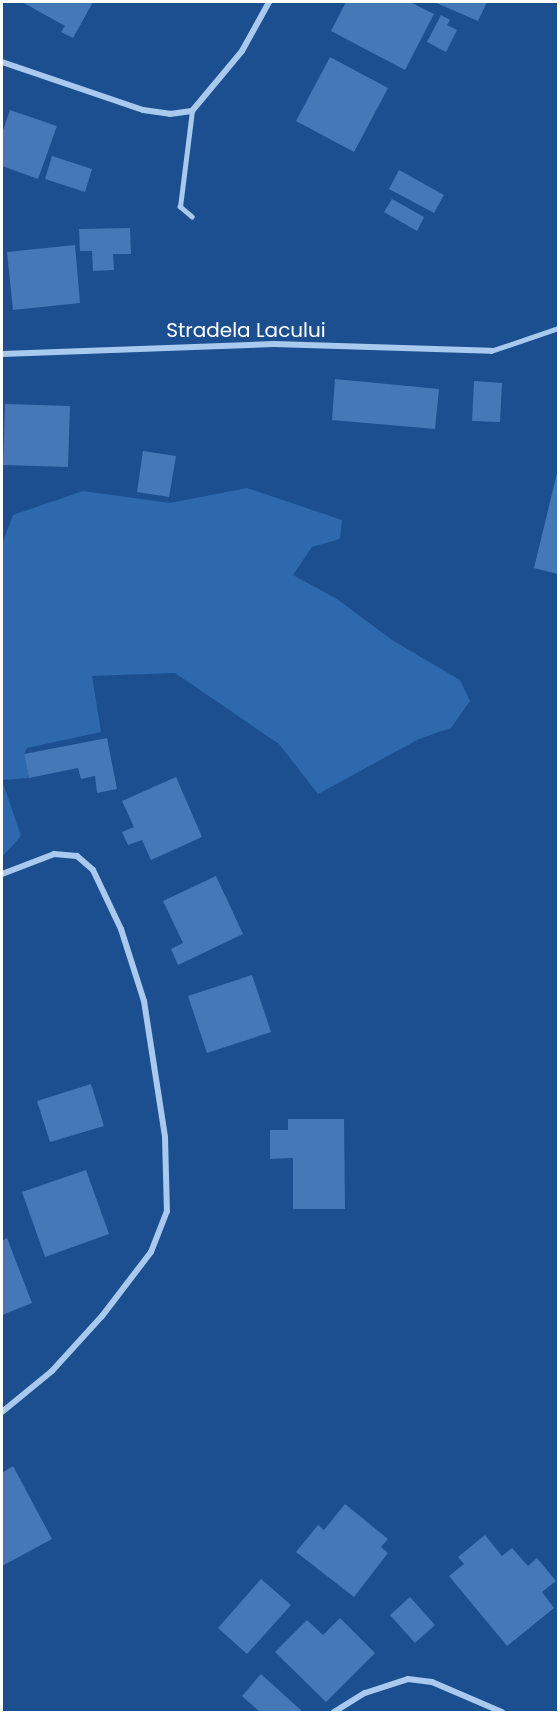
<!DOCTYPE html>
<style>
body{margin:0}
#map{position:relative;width:560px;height:1714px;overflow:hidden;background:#1b4f8f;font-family:Poppins,sans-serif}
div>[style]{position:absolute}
.green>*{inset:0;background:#2e69ad}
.building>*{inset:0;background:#4478b7}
.service>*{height:4.5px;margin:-2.25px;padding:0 2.25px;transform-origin:2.25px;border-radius:2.25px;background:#a9c9ee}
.minor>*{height:6px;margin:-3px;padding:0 3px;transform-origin:3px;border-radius:3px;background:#a9c9ee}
span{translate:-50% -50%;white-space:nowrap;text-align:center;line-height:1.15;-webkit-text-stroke:6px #1b4f8f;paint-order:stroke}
.street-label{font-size:20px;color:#fff}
.frame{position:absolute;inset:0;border:3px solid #fff;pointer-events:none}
</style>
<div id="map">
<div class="green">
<div style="clip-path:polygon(247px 488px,342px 520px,340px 539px,312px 547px,293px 575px,337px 599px,392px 640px,460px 680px,470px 701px,451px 728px,419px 739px,318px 794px,279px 744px,175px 673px,92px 676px,101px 732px,27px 748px,24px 754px,29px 778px,2px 780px,21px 836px,2px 857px,2px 544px,13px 515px,83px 491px,170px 503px)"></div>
</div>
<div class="building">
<div style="clip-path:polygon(22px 2px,93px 2px,73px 38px,61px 32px,65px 26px)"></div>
<div style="clip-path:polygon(346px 2px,410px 2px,434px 14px,405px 70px,331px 31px)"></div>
<div style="clip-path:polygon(434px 2px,487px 2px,478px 21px)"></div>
<div style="clip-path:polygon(441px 15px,450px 20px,447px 25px,457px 30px,446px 52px,427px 42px)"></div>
<div style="clip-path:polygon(330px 57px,388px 88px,354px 152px,296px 121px)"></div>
<div style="clip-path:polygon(10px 110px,57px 126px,38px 179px,2px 166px,2px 133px)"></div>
<div style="clip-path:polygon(52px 156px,92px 169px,85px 192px,45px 179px)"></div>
<div style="clip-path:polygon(399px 170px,444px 195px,434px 213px,389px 189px)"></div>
<div style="clip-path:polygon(392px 199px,424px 217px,417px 231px,384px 212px)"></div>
<div style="clip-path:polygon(130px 228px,131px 254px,113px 254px,114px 270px,93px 271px,92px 251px,80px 251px,79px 229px)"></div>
<div style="clip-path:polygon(75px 245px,80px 303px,13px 310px,7px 252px)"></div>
<div style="clip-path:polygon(335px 379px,439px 389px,435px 429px,332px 420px)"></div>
<div style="clip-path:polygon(474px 381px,502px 383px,500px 422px,472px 421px)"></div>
<div style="clip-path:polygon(5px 404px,70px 406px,68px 467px,3px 465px)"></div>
<div style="clip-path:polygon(143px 451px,176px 456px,169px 497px,137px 492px)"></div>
<div style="clip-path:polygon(558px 469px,558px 574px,534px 568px)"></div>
<div style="clip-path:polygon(107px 738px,117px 789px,97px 793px,95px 776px,81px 779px,78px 768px,29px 778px,24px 754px)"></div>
<div style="clip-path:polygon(176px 777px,202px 837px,151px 860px,142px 840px,128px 845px,122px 832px,134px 827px,122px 801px)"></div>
<div style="clip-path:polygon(216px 876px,243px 934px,178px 965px,171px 949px,183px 943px,163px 901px)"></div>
<div style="clip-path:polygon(252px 975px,271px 1032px,207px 1053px,188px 996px)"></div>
<div style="clip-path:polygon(91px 1084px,104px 1126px,50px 1142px,37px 1101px)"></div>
<div style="clip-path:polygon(288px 1119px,344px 1119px,345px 1209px,293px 1209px,293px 1158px,270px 1159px,270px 1130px,288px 1130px)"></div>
<div style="clip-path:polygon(86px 1170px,109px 1234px,45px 1257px,22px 1192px)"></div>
<div style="clip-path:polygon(7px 1238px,32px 1303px,2px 1315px,2px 1241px)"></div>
<div style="clip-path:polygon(13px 1466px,52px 1539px,2px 1566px,2px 1473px)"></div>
<div style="clip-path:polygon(345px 1504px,388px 1539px,381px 1547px,388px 1553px,354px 1597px,296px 1552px,318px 1525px,324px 1530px)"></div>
<div style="clip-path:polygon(485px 1535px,502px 1556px,512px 1548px,528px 1566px,537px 1558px,556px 1581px,542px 1592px,554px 1608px,507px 1646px,449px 1576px,464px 1564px,458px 1557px)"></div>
<div style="clip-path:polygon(261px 1579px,291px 1605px,247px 1654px,218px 1628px)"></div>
<div style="clip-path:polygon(410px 1597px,435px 1625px,415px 1643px,390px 1615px)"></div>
<div style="clip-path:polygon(340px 1618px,375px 1653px,326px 1702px,275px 1652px,307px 1620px,323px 1635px)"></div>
<div style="clip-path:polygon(261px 1674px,303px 1712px,260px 1712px,242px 1696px)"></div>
</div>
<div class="service">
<div style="left:192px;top:217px;width:16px;rotate:-140deg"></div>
<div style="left:180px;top:207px;width:97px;rotate:-82.9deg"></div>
<div style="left:491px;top:351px;width:71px;rotate:-18.9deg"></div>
</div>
<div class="minor">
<div style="left:2px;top:62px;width:149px;rotate:18.8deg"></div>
<div style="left:143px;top:110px;width:27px;rotate:8deg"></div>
<div style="left:170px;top:114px;width:22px;rotate:-8deg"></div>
<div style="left:192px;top:111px;width:78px;rotate:-50.2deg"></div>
<div style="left:242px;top:51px;width:56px;rotate:-61.1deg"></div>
<div style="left:2px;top:354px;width:272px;rotate:-2.1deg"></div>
<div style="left:274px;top:344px;width:217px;rotate:1.8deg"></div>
<div style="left:2px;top:874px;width:56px;rotate:-21deg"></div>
<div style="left:54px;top:854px;width:23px;rotate:5deg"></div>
<div style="left:77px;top:856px;width:21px;rotate:41deg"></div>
<div style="left:93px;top:870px;width:65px;rotate:64.6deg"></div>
<div style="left:121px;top:929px;width:76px;rotate:72.3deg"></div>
<div style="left:144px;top:1001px;width:138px;rotate:81.2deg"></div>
<div style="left:165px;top:1137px;width:74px;rotate:88.5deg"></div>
<div style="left:167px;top:1211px;width:44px;rotate:111.3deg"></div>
<div style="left:151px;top:1252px;width:81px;rotate:127.4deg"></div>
<div style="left:102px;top:1316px;width:74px;rotate:132.3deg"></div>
<div style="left:52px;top:1371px;width:65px;rotate:140.6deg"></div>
<div style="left:334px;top:1712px;width:36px;rotate:-32deg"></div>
<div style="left:365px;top:1693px;width:45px;rotate:-18deg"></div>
<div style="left:408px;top:1679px;width:24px;rotate:7deg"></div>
<div style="left:432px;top:1682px;width:76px;rotate:23.2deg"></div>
</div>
<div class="street-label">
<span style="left:246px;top:330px">Stradela Lacului</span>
</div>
<div class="frame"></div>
</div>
